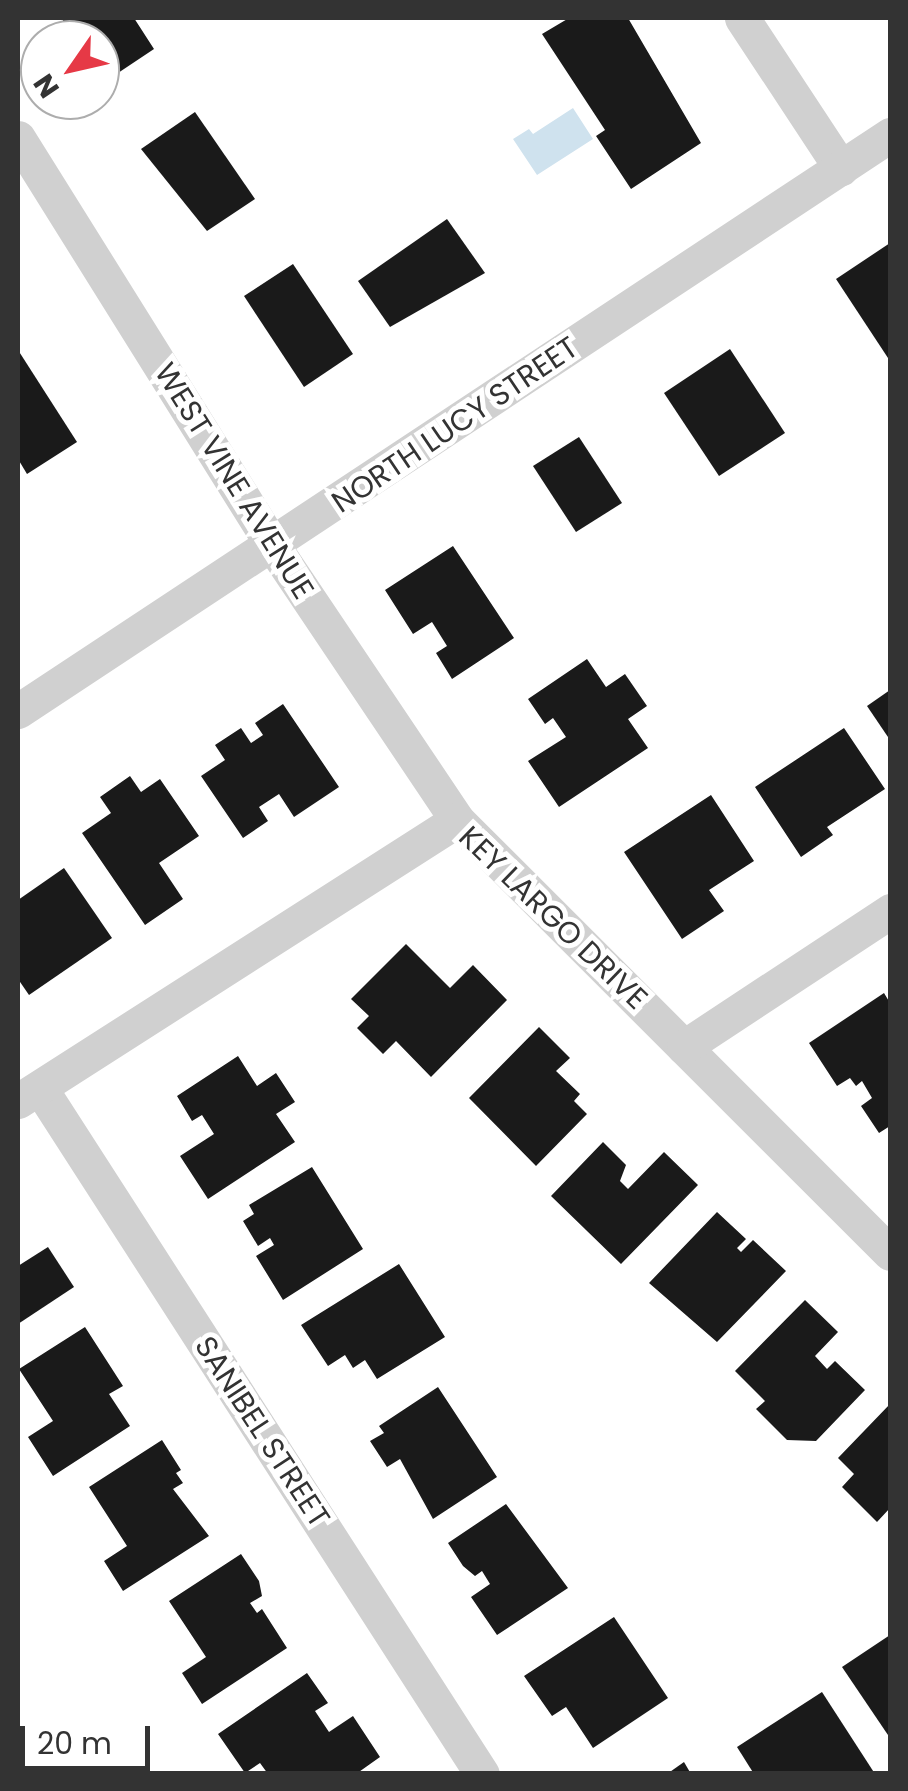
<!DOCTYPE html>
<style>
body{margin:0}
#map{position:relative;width:908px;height:1791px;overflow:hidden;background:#fff;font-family:Poppins,sans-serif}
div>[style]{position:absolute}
.water>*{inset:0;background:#cfe2ee}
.building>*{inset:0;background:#1a1a1a}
.street>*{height:35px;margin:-17.5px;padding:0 17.5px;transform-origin:17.5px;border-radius:17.5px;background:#d0d0d0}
span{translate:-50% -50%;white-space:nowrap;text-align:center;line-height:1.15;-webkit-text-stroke:10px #fff;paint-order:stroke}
.street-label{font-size:30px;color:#333}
.frame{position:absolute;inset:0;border:20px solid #333;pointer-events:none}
.north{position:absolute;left:20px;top:20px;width:100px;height:100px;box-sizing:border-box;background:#fff;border:2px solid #adadad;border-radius:50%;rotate:236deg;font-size:28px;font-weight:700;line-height:40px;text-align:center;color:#333}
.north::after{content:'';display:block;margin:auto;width:35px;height:45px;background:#e63946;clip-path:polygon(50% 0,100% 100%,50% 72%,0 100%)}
.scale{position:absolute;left:20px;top:1726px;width:130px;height:45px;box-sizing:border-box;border:5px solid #333;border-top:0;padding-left:12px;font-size:30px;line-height:35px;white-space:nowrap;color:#333;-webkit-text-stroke:8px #fff;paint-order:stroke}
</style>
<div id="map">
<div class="water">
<div style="clip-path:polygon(573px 108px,593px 139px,537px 175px,513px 139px,529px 129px,533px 134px)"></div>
</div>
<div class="building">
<div style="clip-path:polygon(62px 18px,134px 18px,154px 49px,100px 85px,100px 40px,70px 40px)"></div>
<div style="clip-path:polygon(569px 18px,628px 18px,701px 143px,631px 189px,596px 136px,605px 130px,542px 34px)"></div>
<div style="clip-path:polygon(195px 112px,255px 199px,207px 231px,141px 149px)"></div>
<div style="clip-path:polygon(447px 219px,485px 273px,390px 327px,358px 281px)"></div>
<div style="clip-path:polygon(890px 243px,890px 356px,888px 358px,836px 279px)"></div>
<div style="clip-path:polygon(293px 264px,353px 354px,304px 387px,244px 296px)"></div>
<div style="clip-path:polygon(730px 349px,785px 433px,719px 476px,664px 393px)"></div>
<div style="clip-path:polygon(18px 350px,77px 442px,27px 474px,18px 459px)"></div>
<div style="clip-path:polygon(579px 437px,622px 503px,576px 532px,533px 466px)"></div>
<div style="clip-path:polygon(453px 546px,514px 638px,452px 679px,436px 653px,447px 646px,432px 622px,413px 634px,385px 590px)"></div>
<div style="clip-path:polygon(587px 659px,606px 687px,625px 674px,647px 706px,628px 719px,648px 748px,559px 807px,528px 761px,566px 737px,553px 718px,545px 724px,528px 699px)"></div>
<div style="clip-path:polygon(890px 690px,890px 740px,867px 706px)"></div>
<div style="clip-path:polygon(283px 704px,339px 787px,294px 817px,279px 794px,259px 807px,268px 821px,243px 838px,201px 776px,225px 760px,215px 745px,241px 728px,251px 743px,263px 735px,255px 723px)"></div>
<div style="clip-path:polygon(844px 728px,885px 789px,827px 827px,833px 835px,801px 857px,755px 787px)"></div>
<div style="clip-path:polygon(130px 776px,141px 792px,160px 779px,199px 836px,159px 863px,183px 899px,145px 925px,82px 833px,111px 813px,100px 797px)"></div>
<div style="clip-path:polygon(711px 795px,754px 861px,709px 890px,724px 911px,682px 939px,624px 852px)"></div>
<div style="clip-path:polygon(64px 868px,112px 938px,29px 995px,18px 979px,18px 900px)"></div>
<div style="clip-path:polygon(406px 944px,450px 988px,473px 965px,507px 1000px,431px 1077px,396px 1041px,383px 1054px,357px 1028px,369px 1016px,351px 999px)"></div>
<div style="clip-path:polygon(884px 993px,890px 1003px,890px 1126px,879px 1133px,861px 1106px,872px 1098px,862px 1081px,856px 1086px,850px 1078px,837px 1086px,809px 1043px)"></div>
<div style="clip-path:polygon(539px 1027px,570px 1058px,556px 1071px,580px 1094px,574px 1101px,587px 1114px,536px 1166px,469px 1098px)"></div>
<div style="clip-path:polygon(238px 1056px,257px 1086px,276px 1073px,295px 1102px,276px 1114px,295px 1142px,208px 1199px,180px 1156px,214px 1134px,202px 1115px,192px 1121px,177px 1096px)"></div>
<div style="clip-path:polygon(603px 1142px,626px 1165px,620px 1181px,628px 1189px,664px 1152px,698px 1185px,621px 1264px,551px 1196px)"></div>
<div style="clip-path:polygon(312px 1167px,363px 1249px,283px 1300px,256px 1256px,274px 1245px,270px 1238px,258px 1246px,243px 1221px,254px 1214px,249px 1205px)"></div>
<div style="clip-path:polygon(717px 1212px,746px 1239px,737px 1248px,741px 1252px,753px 1240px,786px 1271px,717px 1342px,649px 1283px)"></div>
<div style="clip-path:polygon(48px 1247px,74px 1287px,18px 1324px,18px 1266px)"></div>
<div style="clip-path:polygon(399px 1264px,445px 1337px,377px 1379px,365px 1360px,353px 1368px,345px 1355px,328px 1366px,301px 1325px)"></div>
<div style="clip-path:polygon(805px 1300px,838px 1332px,815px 1356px,827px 1369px,835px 1361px,865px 1390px,816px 1441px,787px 1440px,756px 1409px,765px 1401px,735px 1371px)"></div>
<div style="clip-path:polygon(85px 1327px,123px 1386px,109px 1394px,130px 1426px,53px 1476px,28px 1437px,53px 1421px,19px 1369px)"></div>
<div style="clip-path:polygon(438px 1387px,497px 1477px,433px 1519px,400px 1459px,387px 1467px,370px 1441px,384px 1433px,379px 1426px)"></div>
<div style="clip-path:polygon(890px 1404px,890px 1508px,877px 1522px,842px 1487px,854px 1474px,838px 1458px)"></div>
<div style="clip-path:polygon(162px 1440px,181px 1470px,176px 1473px,183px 1483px,173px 1489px,209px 1536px,123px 1591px,104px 1561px,127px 1546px,89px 1487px)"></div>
<div style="clip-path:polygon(506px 1504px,568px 1588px,497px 1635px,471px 1597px,490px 1584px,482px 1571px,475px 1576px,463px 1566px,448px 1543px)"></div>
<div style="clip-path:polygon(241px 1554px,259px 1581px,262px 1596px,250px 1603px,257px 1613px,262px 1609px,287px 1648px,202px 1704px,182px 1673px,206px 1657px,169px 1601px)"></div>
<div style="clip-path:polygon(614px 1617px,668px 1698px,593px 1748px,566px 1707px,552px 1716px,524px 1676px)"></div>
<div style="clip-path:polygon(890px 1635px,890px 1738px,842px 1667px)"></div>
<div style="clip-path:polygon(307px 1673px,328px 1703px,315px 1711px,329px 1732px,353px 1716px,380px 1757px,356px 1774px,268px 1774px,260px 1763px,245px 1773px,218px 1734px)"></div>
<div style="clip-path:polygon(822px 1692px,875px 1774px,754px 1774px,737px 1747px)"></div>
<div style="clip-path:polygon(684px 1762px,691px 1774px,667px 1774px)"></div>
</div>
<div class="street">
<div style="left:742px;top:18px;width:180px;rotate:56.6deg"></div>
<div style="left:18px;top:138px;width:481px;rotate:58deg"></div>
<div style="left:273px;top:546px;width:330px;rotate:56.1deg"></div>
<div style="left:457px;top:820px;width:612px;rotate:45deg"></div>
<div style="left:18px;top:711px;width:1045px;rotate:-33.45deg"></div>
<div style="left:684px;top:1047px;width:247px;rotate:-33.4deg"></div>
<div style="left:42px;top:1091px;width:812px;rotate:57.21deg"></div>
<div style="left:18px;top:1101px;width:521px;rotate:-32.62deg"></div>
</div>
<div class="street-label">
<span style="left:455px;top:425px;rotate:-34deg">NORTH LUCY STREET</span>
<span style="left:234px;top:481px;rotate:58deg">WEST VINE AVENUE</span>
<span style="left:553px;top:918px;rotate:44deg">KEY LARGO DRIVE</span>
<span style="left:262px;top:1432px;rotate:57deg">SANIBEL STREET</span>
</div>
<div class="frame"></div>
<div class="north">N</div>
<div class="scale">20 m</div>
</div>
